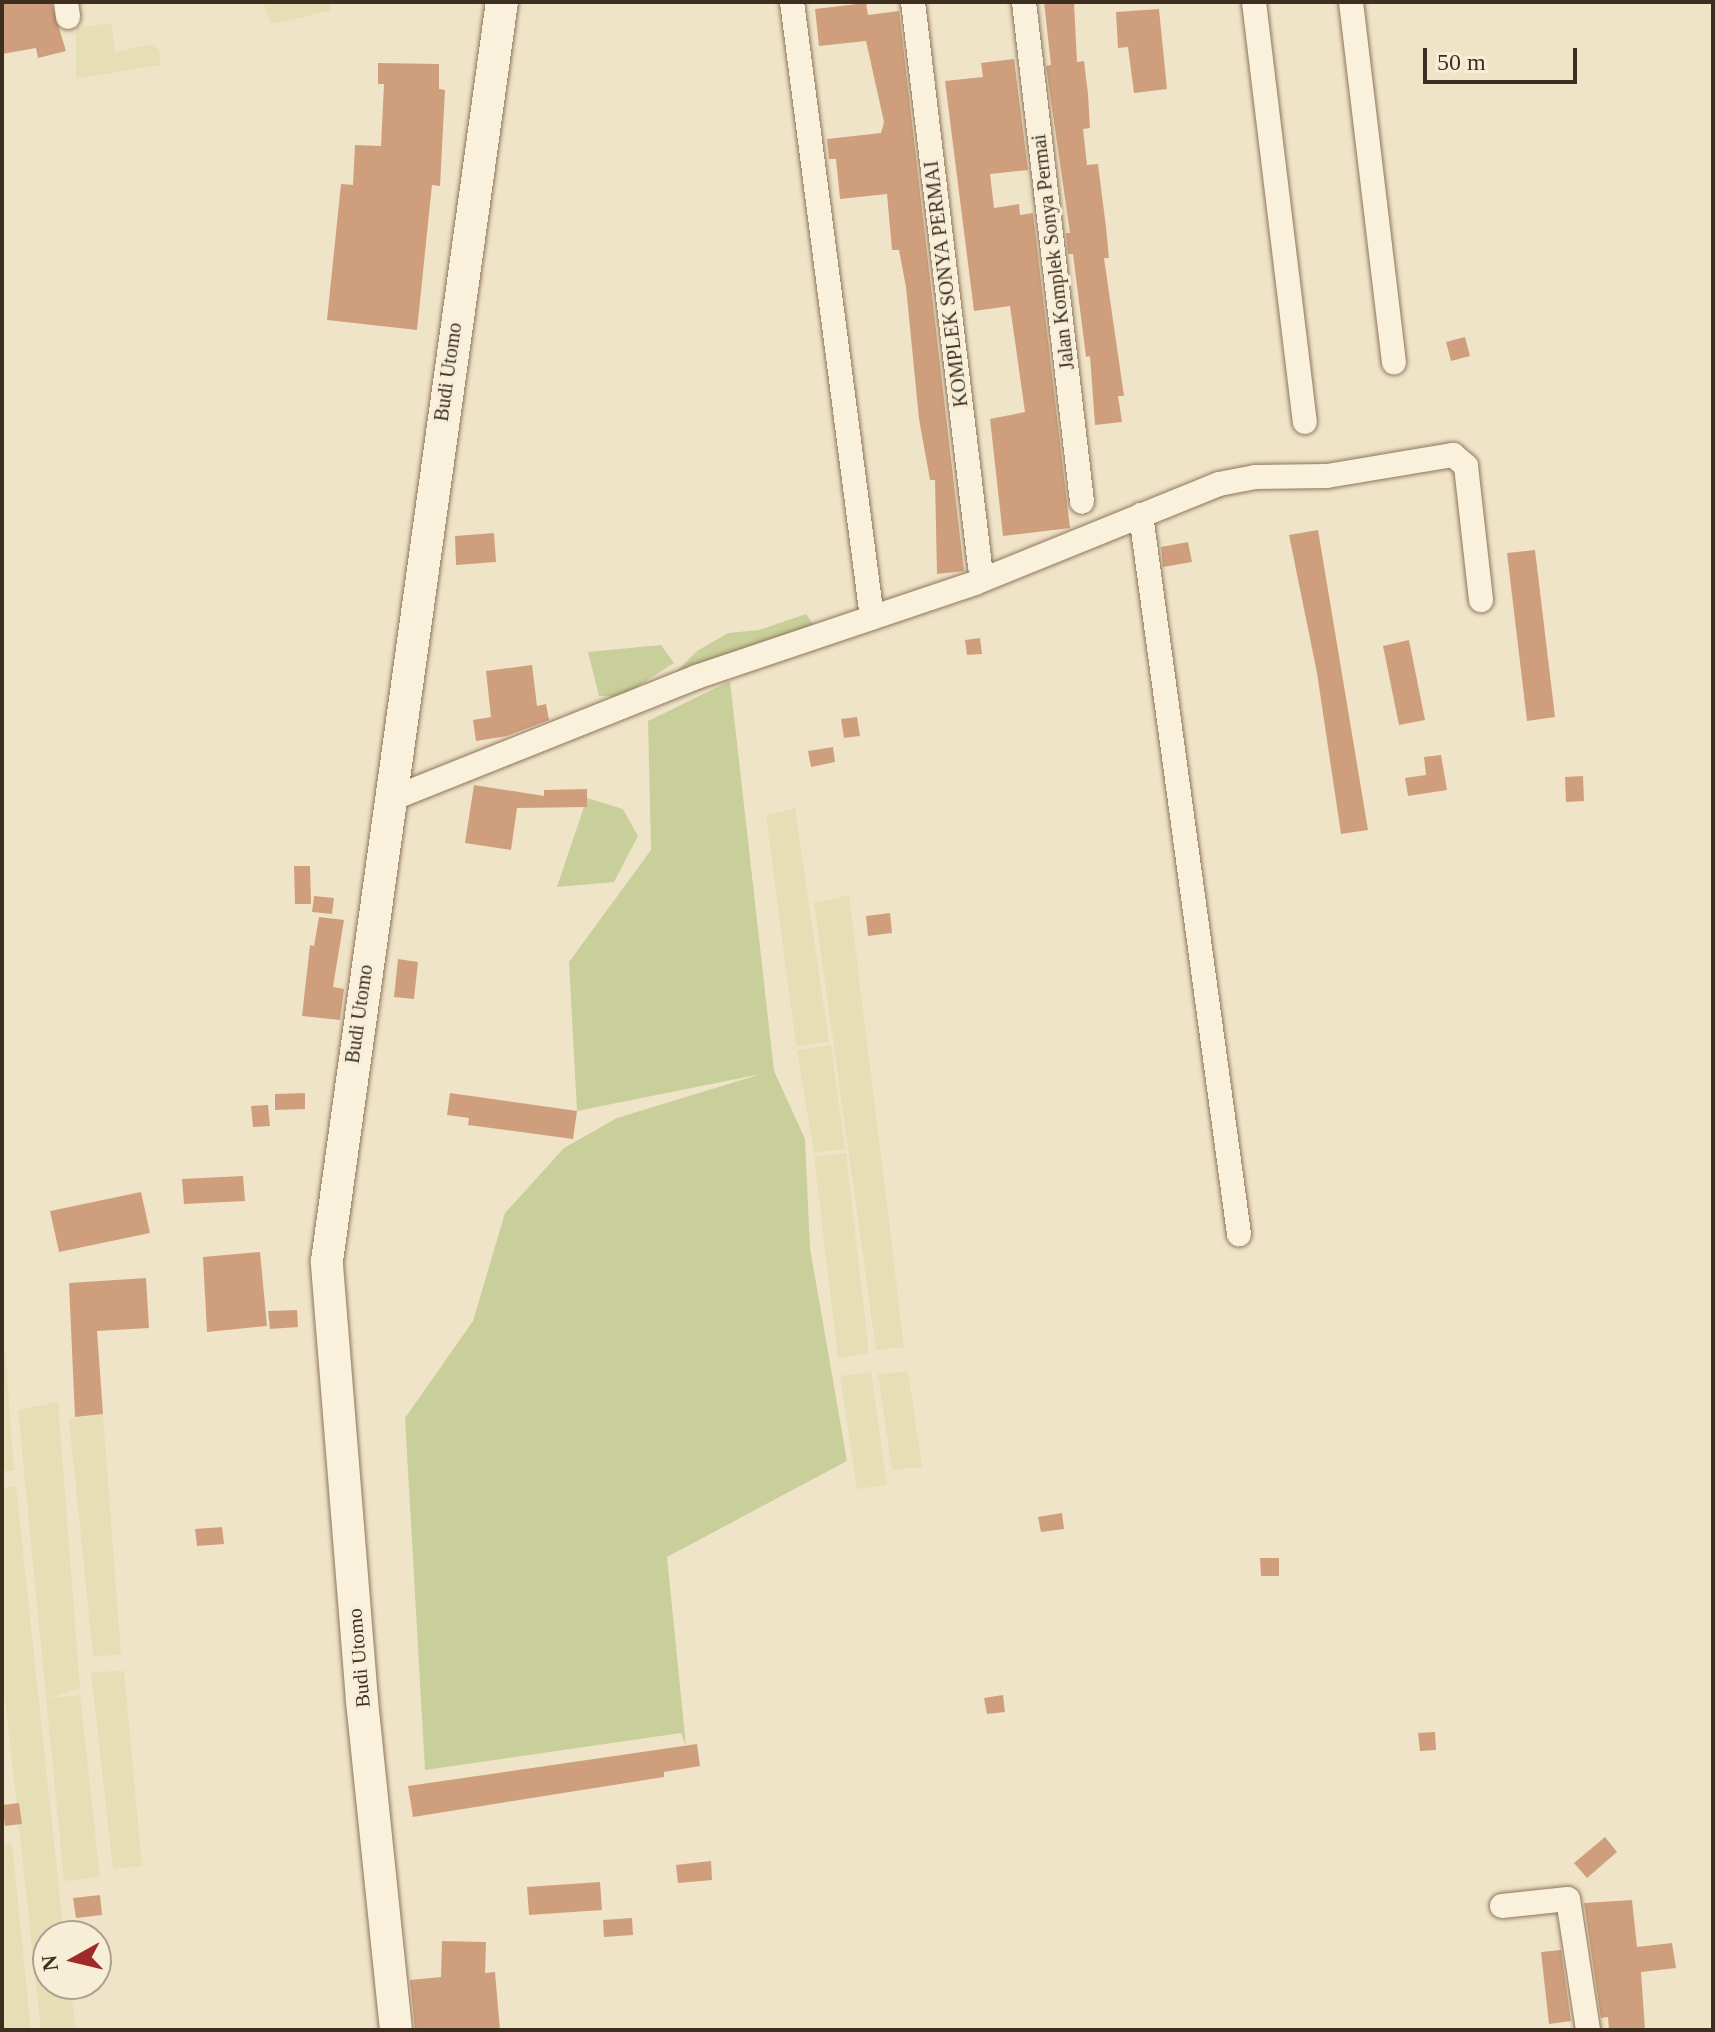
<!DOCTYPE html>
<style>
body{margin:0}
#map{position:relative;width:1715px;height:2032px;overflow:hidden;background:#f0e4c8;font-family:"Times New Roman",serif}
div>[style]{position:absolute}
.farmland>*{inset:0;background:#e6deb5}
.green>*{inset:0;background:#c9cf9b}
.building>*{inset:0;background:#cf9f7d}
.roads{filter:drop-shadow(0 0 2px #8d765c) drop-shadow(0 0 2px #8d765c)}
.street>*{height:24px;margin:-12px;padding:0 12px;transform-origin:12px;border-radius:12px;background:#faf1dc}
.secondary>*{height:32px;margin:-16px;padding:0 16px;transform-origin:16px;border-radius:16px;background:#faf1dc}
span{translate:-50% -50%;white-space:nowrap;text-align:center;line-height:1.15;-webkit-text-stroke:6px #f7eed8;paint-order:stroke}
.street-label{font-size:20px;color:#3d2e20}
.frame{position:absolute;inset:0;border:4px solid #3d2e20;pointer-events:none}
.north{position:absolute;left:32px;top:1920px;width:80px;height:80px;box-sizing:border-box;background:#f7eed8;border:2px solid #ada18e;border-radius:50%;rotate:262deg;font-size:22px;font-weight:700;line-height:32px;text-align:center;color:#3d2e20}
.north::after{content:'';display:block;margin:auto;width:28px;height:36px;background:#9e2a2b;clip-path:polygon(50% 0,100% 100%,50% 72%,0 100%)}
.scale{position:absolute;left:1423px;top:48px;width:154px;height:36px;box-sizing:border-box;border:4px solid #3d2e20;border-top:0;padding-left:10px;font-size:24px;line-height:28px;white-space:nowrap;color:#3d2e20;-webkit-text-stroke:6px #f7eed8;paint-order:stroke}
</style>
<div id="map">
<div class="farmland">
<div style="clip-path:polygon(263px 2px,329px 2px,330px 11px,271px 24px)"></div>
<div style="clip-path:polygon(111px 23px,115px 52px,152px 44px,159px 50px,161px 65px,76px 79px,76px 28px)"></div>
<div style="clip-path:polygon(795px 808px,829px 1042px,796px 1046px,766px 815px)"></div>
<div style="clip-path:polygon(849px 895px,885px 1188px,904px 1347px,876px 1350px,814px 903px)"></div>
<div style="clip-path:polygon(831px 1045px,845px 1149px,814px 1153px,797px 1050px)"></div>
<div style="clip-path:polygon(846px 1153px,869px 1353px,838px 1358px,814px 1157px)"></div>
<div style="clip-path:polygon(2px 1349px,5px 1349px,14px 1471px,2px 1471px)"></div>
<div style="clip-path:polygon(908px 1371px,922px 1467px,892px 1470px,878px 1374px)"></div>
<div style="clip-path:polygon(871px 1372px,887px 1485px,857px 1489px,840px 1376px)"></div>
<div style="clip-path:polygon(58px 1402px,80px 1688px,49px 1698px,80px 1695px,100px 1877px,64px 1881px,18px 1410px)"></div>
<div style="clip-path:polygon(103px 1414px,121px 1655px,93px 1656px,69px 1419px)"></div>
<div style="clip-path:polygon(16px 1486px,64px 1936px,48px 1936px,48px 1984px,70px 1984px,76px 2030px,41px 2030px,2px 1670px,2px 1488px)"></div>
<div style="clip-path:polygon(124px 1671px,142px 1866px,113px 1869px,91px 1672px)"></div>
<div style="clip-path:polygon(12px 1843px,31px 2030px,2px 2030px,2px 1846px)"></div>
</div>
<div class="green">
<div style="clip-path:polygon(806px 614px,816px 628px,672px 676px,697px 651px,728px 633px,759px 630px)"></div>
<div style="clip-path:polygon(661px 645px,674px 663px,621px 697px,599px 696px,588px 652px)"></div>
<div style="clip-path:polygon(730px 681px,774px 1071px,805px 1139px,810px 1248px,847px 1461px,667px 1557px,686px 1746px,681px 1733px,425px 1770px,405px 1418px,473px 1321px,505px 1213px,564px 1148px,617px 1118px,761px 1074px,577px 1111px,569px 962px,651px 850px,648px 721px)"></div>
<div style="clip-path:polygon(587px 798px,623px 809px,638px 836px,614px 882px,557px 887px)"></div>
</div>
<div class="building">
<div style="clip-path:polygon(2px 2px,51px 2px,66px 51px,38px 58px,36px 48px,2px 54px)"></div>
<div style="clip-path:polygon(1044px 2px,1074px 2px,1077px 62px,1084px 61px,1088px 94px,1090px 128px,1083px 129px,1087px 165px,1098px 164px,1106px 227px,1109px 258px,1104px 258px,1124px 396px,1118px 396px,1122px 422px,1095px 425px,1090px 356px,1086px 357px,1073px 254px,1068px 254px,1066px 233px,1070px 233px,1046px 66px,1051px 65px)"></div>
<div style="clip-path:polygon(866px 3px,868px 15px,899px 11px,964px 571px,937px 574px,935px 480px,930px 480px,919px 419px,906px 287px,899px 250px,892px 250px,887px 194px,840px 199px,836px 159px,829px 159px,827px 139px,881px 133px,884px 122px,866px 41px,819px 46px,815px 9px)"></div>
<div style="clip-path:polygon(1159px 9px,1167px 89px,1134px 93px,1128px 47px,1118px 48px,1116px 12px)"></div>
<div style="clip-path:polygon(1014px 59px,1028px 170px,990px 174px,994px 208px,1019px 204px,1020px 215px,1033px 213px,1070px 528px,1003px 536px,990px 419px,1025px 412px,1010px 306px,974px 311px,945px 81px,983px 77px,981px 63px)"></div>
<div style="clip-path:polygon(378px 63px,439px 64px,439px 89px,445px 90px,440px 186px,432px 185px,417px 330px,327px 320px,341px 184px,353px 185px,355px 145px,381px 146px,384px 84px,378px 84px)"></div>
<div style="clip-path:polygon(1465px 337px,1470px 356px,1451px 361px,1446px 342px)"></div>
<div style="clip-path:polygon(1318px 530px,1368px 830px,1341px 834px,1317px 673px,1289px 535px)"></div>
<div style="clip-path:polygon(494px 533px,496px 562px,456px 565px,455px 536px)"></div>
<div style="clip-path:polygon(1188px 542px,1192px 562px,1163px 567px,1161px 547px)"></div>
<div style="clip-path:polygon(1535px 550px,1555px 717px,1527px 721px,1507px 553px)"></div>
<div style="clip-path:polygon(980px 638px,982px 654px,967px 655px,965px 640px)"></div>
<div style="clip-path:polygon(1409px 640px,1425px 720px,1399px 725px,1383px 646px)"></div>
<div style="clip-path:polygon(532px 665px,537px 706px,546px 704px,549px 720px,507px 736px,476px 741px,473px 720px,491px 717px,486px 671px)"></div>
<div style="clip-path:polygon(857px 717px,860px 736px,844px 738px,841px 719px)"></div>
<div style="clip-path:polygon(833px 747px,835px 762px,811px 767px,808px 751px)"></div>
<div style="clip-path:polygon(1441px 755px,1447px 790px,1408px 796px,1405px 778px,1426px 775px,1424px 757px)"></div>
<div style="clip-path:polygon(1583px 776px,1584px 801px,1566px 802px,1565px 777px)"></div>
<div style="clip-path:polygon(474px 785px,544px 796px,544px 790px,587px 789px,587px 807px,517px 808px,511px 850px,465px 843px)"></div>
<div style="clip-path:polygon(294px 866px,310px 866px,311px 904px,295px 904px)"></div>
<div style="clip-path:polygon(314px 896px,334px 898px,332px 914px,312px 912px)"></div>
<div style="clip-path:polygon(890px 913px,892px 933px,868px 936px,866px 916px)"></div>
<div style="clip-path:polygon(319px 917px,344px 920px,333px 987px,344px 989px,340px 1020px,302px 1016px,310px 945px,314px 946px)"></div>
<div style="clip-path:polygon(398px 959px,418px 962px,414px 999px,394px 997px)"></div>
<div style="clip-path:polygon(305px 1093px,305px 1109px,275px 1110px,275px 1094px)"></div>
<div style="clip-path:polygon(450px 1093px,577px 1111px,573px 1139px,468px 1125px,469px 1118px,447px 1115px)"></div>
<div style="clip-path:polygon(268px 1105px,270px 1126px,253px 1127px,251px 1106px)"></div>
<div style="clip-path:polygon(243px 1176px,245px 1201px,184px 1204px,182px 1179px)"></div>
<div style="clip-path:polygon(141px 1192px,150px 1233px,59px 1252px,50px 1211px)"></div>
<div style="clip-path:polygon(260px 1252px,267px 1326px,207px 1332px,203px 1257px)"></div>
<div style="clip-path:polygon(146px 1278px,149px 1328px,97px 1331px,103px 1414px,75px 1417px,69px 1283px)"></div>
<div style="clip-path:polygon(297px 1310px,298px 1327px,270px 1329px,268px 1311px)"></div>
<div style="clip-path:polygon(1062px 1513px,1064px 1529px,1041px 1532px,1038px 1517px)"></div>
<div style="clip-path:polygon(222px 1527px,224px 1544px,197px 1546px,195px 1529px)"></div>
<div style="clip-path:polygon(1260px 1558px,1279px 1558px,1279px 1576px,1261px 1576px)"></div>
<div style="clip-path:polygon(1003px 1695px,1005px 1712px,987px 1714px,984px 1698px)"></div>
<div style="clip-path:polygon(1435px 1732px,1436px 1750px,1420px 1751px,1418px 1733px)"></div>
<div style="clip-path:polygon(697px 1744px,700px 1766px,664px 1772px,664px 1777px,413px 1817px,408px 1786px)"></div>
<div style="clip-path:polygon(19px 1803px,22px 1824px,5px 1826px,2px 1805px)"></div>
<div style="clip-path:polygon(1605px 1837px,1617px 1852px,1587px 1878px,1574px 1863px)"></div>
<div style="clip-path:polygon(711px 1861px,712px 1880px,678px 1883px,676px 1865px)"></div>
<div style="clip-path:polygon(600px 1882px,602px 1910px,529px 1915px,527px 1887px)"></div>
<div style="clip-path:polygon(100px 1895px,102px 1915px,76px 1918px,73px 1898px)"></div>
<div style="clip-path:polygon(1632px 1900px,1637px 1947px,1672px 1943px,1676px 1968px,1641px 1972px,1645px 2030px,1609px 2030px,1608px 2017px,1601px 2018px,1584px 1903px)"></div>
<div style="clip-path:polygon(632px 1918px,633px 1935px,604px 1937px,603px 1920px)"></div>
<div style="clip-path:polygon(442px 1941px,486px 1942px,485px 1973px,495px 1972px,500px 2030px,415px 2030px,410px 1980px,441px 1977px)"></div>
<div style="clip-path:polygon(1561px 1950px,1571px 2021px,1549px 2024px,1541px 1952px)"></div>
</div>
<div class="roads">
<div class="street">
<div style="left:66px;top:2px;width:15px;rotate:82deg"></div>
<div style="left:792px;top:2px;width:621px;rotate:82.6deg"></div>
<div style="left:913px;top:2px;width:568px;rotate:83.23deg"></div>
<div style="left:1024px;top:2px;width:503px;rotate:83.38deg"></div>
<div style="left:1254px;top:2px;width:423px;rotate:83.1deg"></div>
<div style="left:1351px;top:2px;width:363px;rotate:83.2deg"></div>
<div style="left:1141px;top:515px;width:726px;rotate:82.24deg"></div>
<div style="left:389px;top:800px;width:331px;rotate:-21.8deg"></div>
<div style="left:696px;top:677px;width:294px;rotate:-18.6deg"></div>
<div style="left:975px;top:583px;width:263px;rotate:-22.1deg"></div>
<div style="left:1219px;top:484px;width:37px;rotate:-11deg"></div>
<div style="left:1255px;top:477px;width:72px;rotate:-0.8deg"></div>
<div style="left:1327px;top:476px;width:128px;rotate:-9.5deg"></div>
<div style="left:1453px;top:455px;width:17px;rotate:40deg"></div>
<div style="left:1466px;top:466px;width:135px;rotate:83.6deg"></div>
<div style="left:1502px;top:1906px;width:66px;rotate:-6.1deg"></div>
<div style="left:1568px;top:1899px;width:133px;rotate:81.3deg"></div>
</div>
<div class="secondary">
<div style="left:396px;top:2030px;width:332px;rotate:-95.9deg"></div>
<div style="left:362px;top:1700px;width:440px;rotate:-94.6deg"></div>
<div style="left:327px;top:1261px;width:1271px;rotate:-82.09deg"></div>
</div>
</div>
<div class="street-label">
<span style="left:1053px;top:252px;rotate:-97deg">Jalan Komplek Sonya Permai</span>
<span style="left:946px;top:284px;rotate:-97deg">KOMPLEK SONYA PERMAI</span>
<span style="left:448px;top:372px;rotate:-82deg">Budi Utomo</span>
<span style="left:359px;top:1014px;rotate:-82deg">Budi Utomo</span>
<span style="left:359px;top:1658px;rotate:-95deg">Budi Utomo</span>
</div>
<div class="frame"></div>
<div class="north">N</div>
<div class="scale">50 m</div>
</div>
